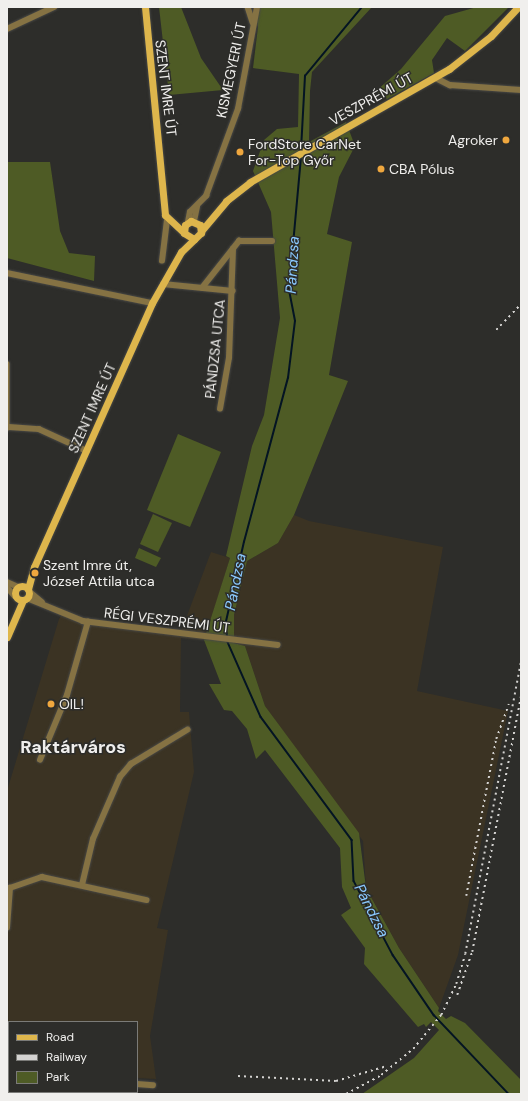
<!DOCTYPE html>
<meta charset="utf-8">
<style>
body{margin:0}
#map{position:relative;width:528px;height:1101px;overflow:hidden;background:#2d2d2a;font-family:"DM Sans",sans-serif}
div>[style]{position:absolute}
.industrial>*{inset:0;background:#3b3323}
.green>*{inset:0;background:#4e5b25}
.stream>*{height:1.5px;margin:-0.75px;padding:0 0.75px;transform-origin:0.75px;border-radius:0.75px;background:#041423}
.roads{filter:drop-shadow(0 0 1px #484845) drop-shadow(0 0 1px #484845)}
.minor>*{height:5.5px;margin:-2.75px;padding:0 2.75px;transform-origin:2.75px;border-radius:2.75px;background:#857243}
.major>*{height:7px;margin:-3.5px;padding:0 3.5px;transform-origin:3.5px;border-radius:3.5px;background:#deb64c}
.major>.ring{margin:-3.5px;padding:0;box-sizing:content-box;background:none;border:7px solid #deb64c;border-radius:50%}
.rail>*{height:1.5px;margin-top:-0.75px;transform-origin:0;background:repeating-linear-gradient(90deg,#d4d3d1 0 2px,transparent 0 6px)}
.dots>*{width:11px;height:11px;translate:-50% -50%;box-sizing:border-box;border:2px solid #2d2d2a;border-radius:50%}
span{translate:-50% -50%;white-space:nowrap;text-align:center;line-height:1.15;-webkit-text-stroke:3px #2d2d2a;paint-order:stroke}
.street-label{font-size:14px;color:#f0efed}
.poi-label{font-size:14px;color:#f0efed}
.right{translate:-100% -50%;text-align:right}
.left{translate:0 -50%;text-align:left}
.water-label{font-size:15px;color:#8ac9fe;font-style:italic}
.district-label{font-size:18px;color:#f0efed;font-weight:700}
.frame{position:absolute;inset:0;border:8px solid #f0efed;pointer-events:none}
.legend{position:absolute;left:8px;top:1021px;width:130px;height:72px;box-sizing:border-box;background:#2d2d2a;border:1px solid #7b7b78;margin:0;padding:5px 7px;list-style:none;font-size:12px;color:#f0efed}
.legend li{display:flex;align-items:center;gap:8px;height:20px}
.legend b{width:20px;border:1px solid #7b7b78}
</style>
<div id="map">
<div class="industrial">
<div style="clip-path:polygon(294px 515px,309px 521px,443px 547px,417px 691px,508px 711px,458px 955px,439px 1008px,399px 948px,366px 888px,363px 841px,265px 706px,245px 646px,234px 643px,234px 615px,247px 561px,278px 543px)"></div>
<div style="clip-path:polygon(211px 552px,230px 558px,208px 630px,204px 640px,181px 638px,180px 712px,189px 712px,194px 772px,157px 928px,168px 930px,150px 1036px,156px 1079px,137px 1078px,137px 1022px,9px 1022px,7px 1069px,7px 791px,59px 619px,62px 614px,146px 629px,182px 629px)"></div>
</div>
<div class="green">
<div style="clip-path:polygon(159px 7px,181px 7px,201px 58px,223px 90px,169px 95px)"></div>
<div style="clip-path:polygon(254px 7px,372px 7px,312px 72px,310px 91px,309px 142px,346px 122px,355px 146px,339px 177px,327px 234px,352px 242px,329px 375px,348px 381px,294px 515px,278px 543px,247px 561px,234px 615px,234px 643px,245px 646px,265px 706px,359px 833px,366px 888px,399px 948px,439px 1008px,438px 1011px,446px 1019px,451px 1016px,465px 1023px,521px 1080px,521px 1094px,362px 1094px,414px 1058px,439px 1030px,431px 1022px,426px 1027px,424px 1024px,418px 1027px,364px 964px,365px 948px,341px 915px,351px 908px,342px 887px,340px 848px,265px 750px,256px 759px,247px 729px,232px 711px,224px 710px,209px 684px,221px 684px,204px 640px,230px 558px,226px 556px,252px 446px,264px 415px,280px 318px,271px 212px,253px 171px,264px 140px,277px 129px,298px 127px,299px 74px,253px 68px,258px 27px)"></div>
<div style="clip-path:polygon(477px 7px,509px 7px,465px 51px,447px 38px,432px 60px,434px 73px,387px 99px,376px 91px,401px 69px,445px 16px)"></div>
<div style="clip-path:polygon(7px 162px,50px 162px,60px 231px,69px 253px,95px 256px,94px 281px,7px 258px)"></div>
<div style="clip-path:polygon(178px 434px,221px 452px,190px 527px,147px 510px)"></div>
<div style="clip-path:polygon(153px 514px,172px 523px,158px 552px,140px 544px)"></div>
<div style="clip-path:polygon(139px 548px,161px 558px,156px 567px,135px 558px)"></div>
</div>
<div class="stream">
<div style="left:301px;top:150px;width:74px;rotate:-86.9deg"></div>
<div style="left:305px;top:76px;width:89px;rotate:-50.4deg"></div>
<div style="left:227px;top:636px;width:10px;rotate:-101deg"></div>
<div style="left:225px;top:626px;width:86px;rotate:-77.3deg"></div>
<div style="left:244px;top:542px;width:170px;rotate:-75deg"></div>
<div style="left:288px;top:378px;width:57px;rotate:-83deg"></div>
<div style="left:295px;top:321px;width:33px;rotate:-101deg"></div>
<div style="left:289px;top:289px;width:134px;rotate:-84.8deg"></div>
<div style="left:227px;top:640px;width:84px;rotate:66.2deg"></div>
<div style="left:261px;top:717px;width:153px;rotate:53.5deg"></div>
<div style="left:352px;top:840px;width:41px;rotate:87.2deg"></div>
<div style="left:354px;top:881px;width:84px;rotate:62.2deg"></div>
<div style="left:393px;top:955px;width:73px;rotate:55.7deg"></div>
<div style="left:434px;top:1015px;width:109px;rotate:46.5deg"></div>
</div>
<div class="roads">
<div class="minor">
<div style="left:248px;top:7px;width:16px;rotate:72deg"></div>
<div style="left:7px;top:29px;width:52px;rotate:-25.1deg"></div>
<div style="left:436px;top:78px;width:16px;rotate:27deg"></div>
<div style="left:450px;top:85px;width:71px;rotate:4deg"></div>
<div style="left:194px;top:221px;width:14px;rotate:-78deg"></div>
<div style="left:188px;top:222px;width:10px;rotate:-79deg"></div>
<div style="left:190px;top:212px;width:23px;rotate:-45deg"></div>
<div style="left:206px;top:196px;width:93px;rotate:-69.8deg"></div>
<div style="left:238px;top:109px;width:104px;rotate:-79.4deg"></div>
<div style="left:162px;top:261px;width:41px;rotate:-83deg"></div>
<div style="left:7px;top:273px;width:148px;rotate:11.7deg"></div>
<div style="left:163px;top:284px;width:70px;rotate:5.7deg"></div>
<div style="left:202px;top:288px;width:60px;rotate:-51.8deg"></div>
<div style="left:239px;top:241px;width:33px"></div>
<div style="left:7px;top:364px;width:64px;rotate:90deg"></div>
<div style="left:220px;top:409px;width:52px;rotate:-80deg"></div>
<div style="left:229px;top:358px;width:109px;rotate:-87.9deg"></div>
<div style="left:9px;top:427px;width:30px;rotate:4deg"></div>
<div style="left:39px;top:429px;width:53px;rotate:24.6deg"></div>
<div style="left:7px;top:582px;width:12px;rotate:24deg"></div>
<div style="left:7px;top:587px;width:12px;rotate:48deg"></div>
<div style="left:29px;top:591px;width:17px;rotate:40deg"></div>
<div style="left:27px;top:598px;width:61px;rotate:22.3deg"></div>
<div style="left:83px;top:621px;width:196px;rotate:7deg"></div>
<div style="left:40px;top:760px;width:70px;rotate:-67.4deg"></div>
<div style="left:67px;top:695px;width:76px;rotate:-74deg"></div>
<div style="left:82px;top:885px;width:47px;rotate:-76.6deg"></div>
<div style="left:93px;top:839px;width:68px;rotate:-66.5deg"></div>
<div style="left:120px;top:777px;width:17px;rotate:-50deg"></div>
<div style="left:131px;top:764px;width:66px;rotate:-31.3deg"></div>
<div style="left:7px;top:889px;width:37px;rotate:-19deg"></div>
<div style="left:42px;top:877px;width:107px;rotate:12.4deg"></div>
<div style="left:7px;top:928px;width:40px;rotate:-85.7deg"></div>
<div style="left:7px;top:1074px;width:2px;rotate:27deg"></div>
<div style="left:137px;top:1084px;width:16px;rotate:4deg"></div>
</div>
<div class="major">
<div style="left:145px;top:7px;width:209px;rotate:84.5deg"></div>
<div style="left:165px;top:215px;width:26px;rotate:43deg"></div>
<div style="left:202px;top:230px;width:38px;rotate:-50deg"></div>
<div style="left:226px;top:201px;width:31px;rotate:-38deg"></div>
<div style="left:250px;top:182px;width:229px;rotate:-29.6deg"></div>
<div style="left:449px;top:69px;width:53px;rotate:-38.2deg"></div>
<div style="left:491px;top:36px;width:40px;rotate:-47deg"></div>
<div class="ring" style="left:15px;top:586px;width:7px;height:7px"></div>
<div style="left:28px;top:589px;width:23px;rotate:-75deg"></div>
<div style="left:34px;top:567px;width:289px;rotate:-65.9deg"></div>
<div style="left:152px;top:303px;width:59px;rotate:-60.4deg"></div>
<div style="left:181px;top:252px;width:28px;rotate:-44deg"></div>
<div style="left:201px;top:233px;width:8px;rotate:-97deg"></div>
<div style="left:200px;top:225px;width:10px;rotate:-156deg"></div>
<div style="left:191px;top:221px;width:7px;rotate:146deg"></div>
<div style="left:185px;top:225px;width:8px;rotate:97deg"></div>
<div style="left:184px;top:233px;width:12px;rotate:31deg"></div>
<div style="left:7px;top:637px;width:40px;rotate:-66.6deg"></div>
</div>
</div>
<div class="rail">
<div style="left:496px;top:330px;width:36px;rotate:-46deg"></div>
<div style="left:466px;top:896px;width:160px;rotate:-79.2deg"></div>
<div style="left:496px;top:739px;width:37px;rotate:-70deg"></div>
<div style="left:457px;top:995px;width:46px;rotate:-70.8deg"></div>
<div style="left:472px;top:952px;width:263px;rotate:-79.2deg"></div>
<div style="left:238px;top:1076px;width:98px;rotate:2.9deg"></div>
<div style="left:336px;top:1081px;width:53px;rotate:-16.4deg"></div>
<div style="left:26px;top:1092px;width:31px;rotate:4deg"></div>
<div style="left:7px;top:1094px;width:2px"></div>
<div style="left:346px;top:1094px;width:40px;rotate:-28deg"></div>
<div style="left:381px;top:1075px;width:41px;rotate:-39.1deg"></div>
<div style="left:413px;top:1049px;width:44px;rotate:-50.5deg"></div>
<div style="left:441px;top:1015px;width:34px;rotate:-64deg"></div>
<div style="left:456px;top:984px;width:31px;rotate:-73deg"></div>
<div style="left:465px;top:954px;width:299px;rotate:-79.2deg"></div>
</div>
<div class="dots">
<div style="left:506px;top:140px;background:#efa73e"></div>
<div style="left:240px;top:152px;background:#efa73e"></div>
<div style="left:381px;top:169px;background:#efa73e"></div>
<div style="left:35px;top:573px;background:#efa73e"></div>
<div style="left:51px;top:704px;background:#efa73e"></div>
</div>
<div class="street-label">
<span style="left:231px;top:70px;rotate:-78deg">KISMEGYERI ÚT</span>
<span style="left:166px;top:88px;rotate:83deg">SZENT IMRE ÚT</span>
<span style="left:371px;top:99px;rotate:-29deg">VESZPRÉMI ÚT</span>
<span style="left:215px;top:349px;rotate:-84deg">PÁNDZSA UTCA</span>
<span style="left:92px;top:408px;rotate:-66deg">SZENT IMRE ÚT</span>
<span style="left:167px;top:620px;rotate:7deg">RÉGI VESZPRÉMI ÚT</span>
</div>
<div class="poi-label">
<span class="right" style="left:498px;top:140px">Agroker</span>
<span class="left" style="left:248px;top:152px">FordStore CarNet<br>For-Top Győr</span>
<span class="left" style="left:389px;top:169px">CBA Pólus</span>
<span class="left" style="left:43px;top:573px">Szent Imre út,<br>József Attila utca</span>
<span class="left" style="left:59px;top:704px">OIL!</span>
</div>
<div class="water-label">
<span style="left:293px;top:265px;rotate:-87deg">Pándzsa</span>
<span style="left:236px;top:582px;rotate:-79deg">Pándzsa</span>
<span style="left:371px;top:911px;rotate:63deg">Pándzsa</span>
</div>
<div class="district-label">
<span style="left:73px;top:747px">Raktárváros</span>
</div>
<div class="frame"></div>
<ul class="legend">
<li><b style="height:5px;background:#deb64c"></b>Road</li>
<li><b style="height:5px;background:#d4d3d1"></b>Railway</li>
<li><b style="height:11px;background:#4e5b25"></b>Park</li>
</ul>
</div>
